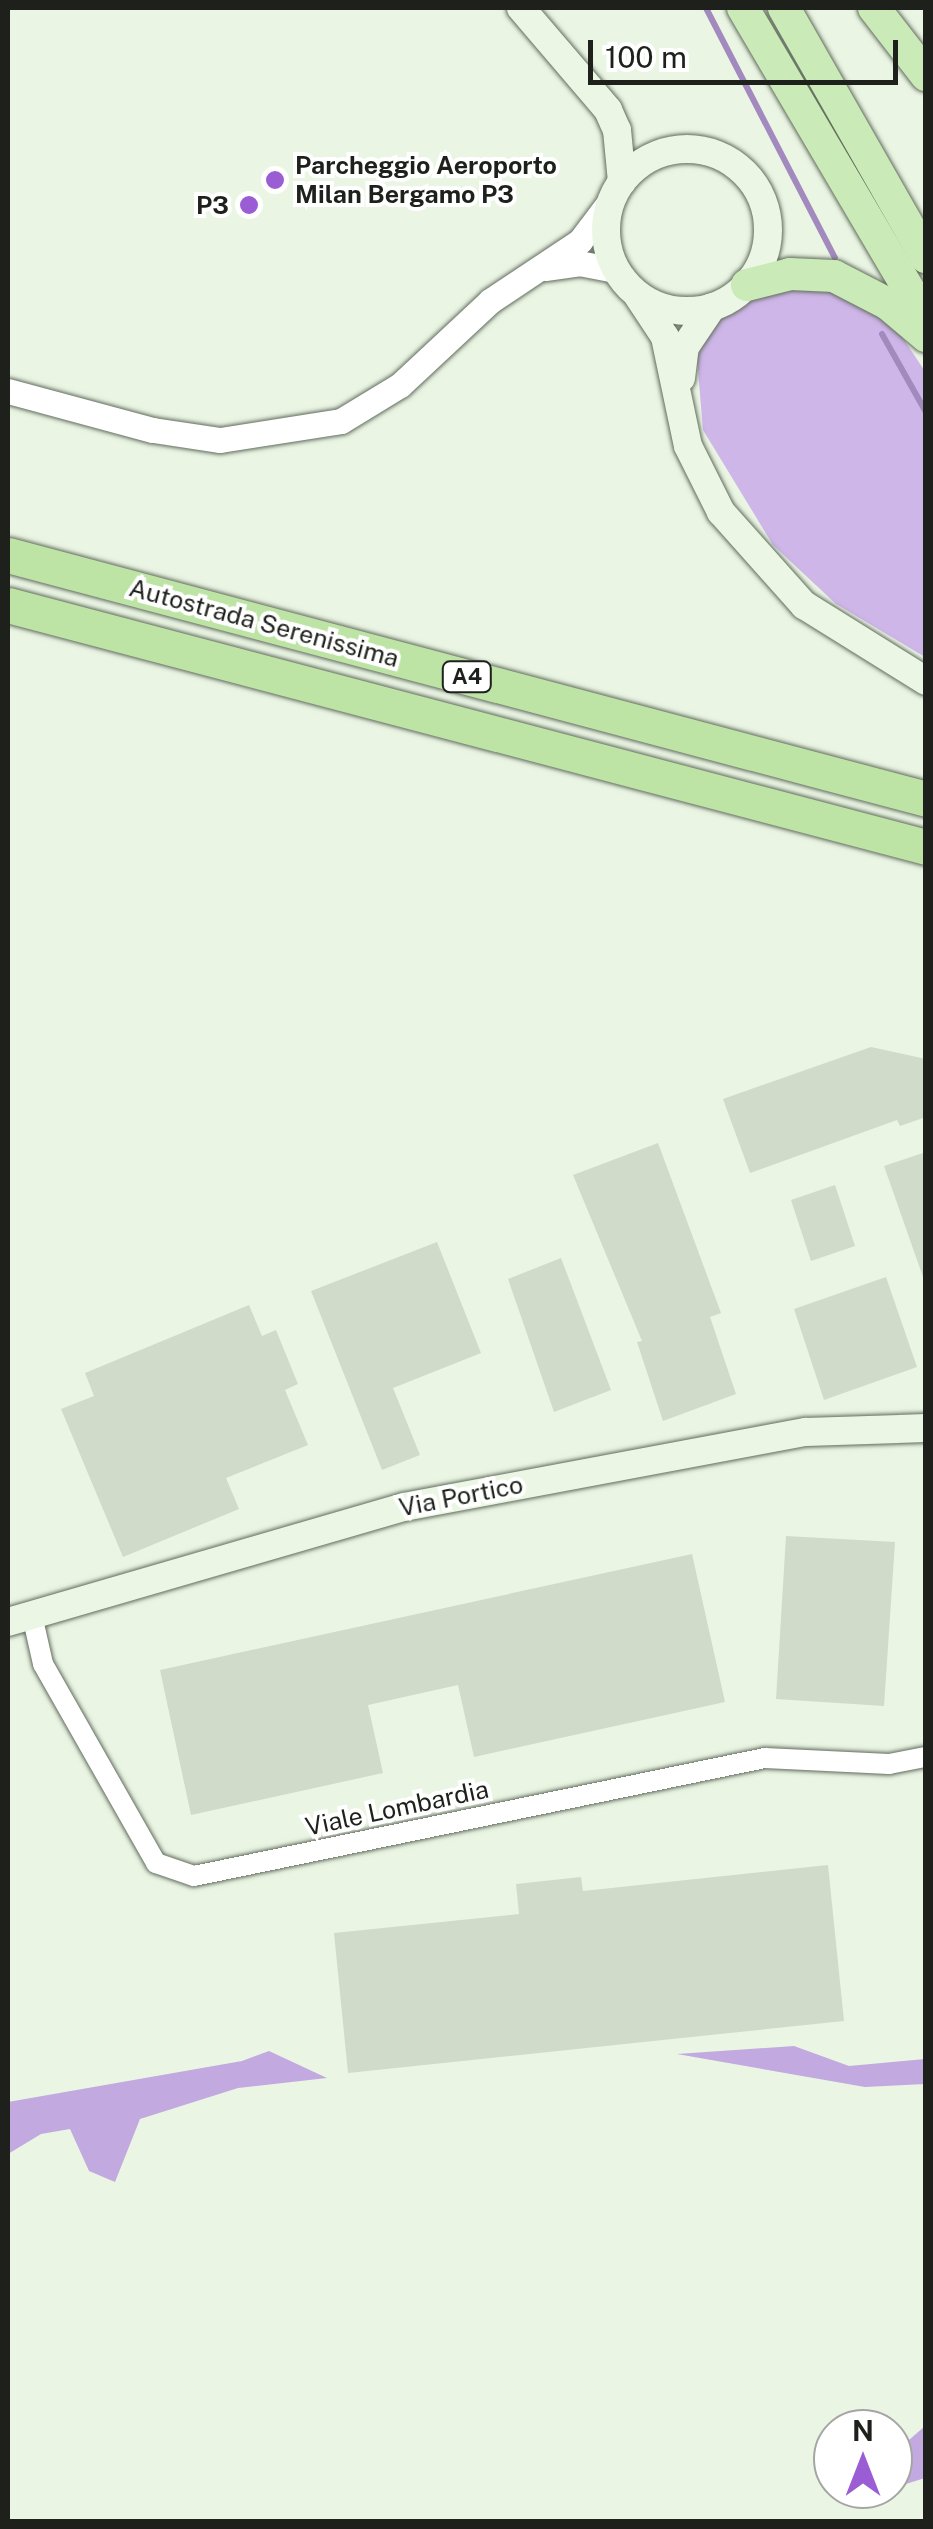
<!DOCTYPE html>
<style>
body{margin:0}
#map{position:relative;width:933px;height:2529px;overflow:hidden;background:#eaf5e4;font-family:"Public Sans",sans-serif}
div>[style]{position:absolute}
.green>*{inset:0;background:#ceb6e9}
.forest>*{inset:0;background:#c2a9df}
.stream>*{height:6px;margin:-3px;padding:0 3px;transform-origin:3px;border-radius:3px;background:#a28abf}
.building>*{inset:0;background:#d0dbca}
.roads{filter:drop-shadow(0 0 2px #626c5d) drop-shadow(0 0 2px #626c5d)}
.minor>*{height:20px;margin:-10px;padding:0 10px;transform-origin:10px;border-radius:10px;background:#fff}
.tertiary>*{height:25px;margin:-12.5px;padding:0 12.5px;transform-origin:12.5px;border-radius:12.5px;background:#fff}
.secondary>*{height:28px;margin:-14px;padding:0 14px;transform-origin:14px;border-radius:14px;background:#ebf7e4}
.secondary>.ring{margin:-14px;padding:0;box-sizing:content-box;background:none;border:28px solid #ebf7e4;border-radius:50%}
.trunk>*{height:32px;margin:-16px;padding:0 16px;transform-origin:16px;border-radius:16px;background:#caeab7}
.motorway>*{height:35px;margin:-17.5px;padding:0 17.5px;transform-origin:17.5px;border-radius:17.5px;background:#bde4a5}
.dots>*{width:28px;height:28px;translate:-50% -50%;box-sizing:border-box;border:5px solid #fff;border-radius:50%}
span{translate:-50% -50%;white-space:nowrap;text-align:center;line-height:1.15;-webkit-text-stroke:8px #fff;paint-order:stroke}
.shield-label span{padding:2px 8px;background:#fff;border:2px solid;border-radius:8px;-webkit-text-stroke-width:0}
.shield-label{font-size:22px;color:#1e211b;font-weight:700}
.poi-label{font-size:25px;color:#1e211b;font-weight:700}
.left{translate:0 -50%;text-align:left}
.right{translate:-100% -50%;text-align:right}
.street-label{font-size:25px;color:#1e211b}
.frame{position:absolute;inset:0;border:10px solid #1e211b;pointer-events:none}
.north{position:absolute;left:813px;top:2409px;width:100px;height:100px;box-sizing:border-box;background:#fff;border:2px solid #a5a6a4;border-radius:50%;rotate:0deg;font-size:28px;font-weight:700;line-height:40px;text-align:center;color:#1e211b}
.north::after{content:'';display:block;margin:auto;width:35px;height:45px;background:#9a5dd4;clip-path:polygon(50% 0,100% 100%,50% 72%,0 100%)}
.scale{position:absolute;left:588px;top:40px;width:310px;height:45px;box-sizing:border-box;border:5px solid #1e211b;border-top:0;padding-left:12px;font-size:30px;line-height:35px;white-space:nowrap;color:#1e211b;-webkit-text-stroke:8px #fff;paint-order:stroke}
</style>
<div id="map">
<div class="green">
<div style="clip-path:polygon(810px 282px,891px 320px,926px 373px,925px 657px,836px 604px,773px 545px,703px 430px,697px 359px,710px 324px,766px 287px)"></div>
</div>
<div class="forest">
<div style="clip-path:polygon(794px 2046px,849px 2066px,925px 2059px,925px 2084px,865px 2087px,677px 2054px)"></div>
<div style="clip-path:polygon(269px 2051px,327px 2078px,238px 2088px,140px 2119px,115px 2182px,89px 2171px,70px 2129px,41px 2134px,8px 2154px,8px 2102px,242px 2061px)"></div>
<div style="clip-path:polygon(925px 2426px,925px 2478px,893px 2488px,893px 2454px)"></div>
</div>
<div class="stream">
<div style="left:706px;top:8px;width:281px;rotate:62.7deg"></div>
<div style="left:882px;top:334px;width:90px;rotate:60.6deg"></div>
</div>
<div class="building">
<div style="clip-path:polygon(871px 1047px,926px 1059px,926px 1117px,900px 1126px,897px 1120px,750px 1173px,723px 1099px)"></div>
<div style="clip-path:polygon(658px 1143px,721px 1313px,710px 1317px,736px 1394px,663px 1421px,637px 1342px,642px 1341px,573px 1175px)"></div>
<div style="clip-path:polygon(926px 1152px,926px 1276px,923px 1277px,884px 1166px)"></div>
<div style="clip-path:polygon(835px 1185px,855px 1246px,811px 1261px,791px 1200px)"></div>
<div style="clip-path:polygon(437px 1242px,481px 1353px,393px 1388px,420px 1455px,382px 1470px,311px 1291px)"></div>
<div style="clip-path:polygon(561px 1258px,611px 1390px,554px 1412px,508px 1279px)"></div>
<div style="clip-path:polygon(886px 1277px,917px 1367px,824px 1400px,794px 1309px)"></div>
<div style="clip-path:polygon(249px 1305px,262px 1336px,276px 1330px,298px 1384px,285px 1390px,308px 1445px,226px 1478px,239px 1509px,123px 1557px,61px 1409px,94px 1396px,85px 1373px)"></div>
<div style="clip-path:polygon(786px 1536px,895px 1542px,884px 1706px,776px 1699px)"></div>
<div style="clip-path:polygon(692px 1554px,725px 1702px,474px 1757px,458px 1685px,368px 1705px,383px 1773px,191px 1815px,160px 1670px)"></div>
<div style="clip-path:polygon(828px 1865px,844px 2021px,348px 2073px,334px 1933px,519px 1914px,516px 1884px,581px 1877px,583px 1891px)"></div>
</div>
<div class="roads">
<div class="minor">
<div style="left:32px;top:1615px;width:50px;rotate:77.3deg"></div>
<div style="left:43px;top:1664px;width:229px;rotate:60.4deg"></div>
<div style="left:156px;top:1863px;width:40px;rotate:18.9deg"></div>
<div style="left:194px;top:1876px;width:583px;rotate:-11.68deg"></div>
<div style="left:765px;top:1758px;width:124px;rotate:2.8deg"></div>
<div style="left:889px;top:1764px;width:38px;rotate:-11deg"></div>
</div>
<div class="tertiary">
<div style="left:545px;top:268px;width:34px;rotate:-8deg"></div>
<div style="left:579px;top:263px;width:38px;rotate:11deg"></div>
<div style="left:8px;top:391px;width:150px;rotate:15.1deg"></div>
<div style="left:153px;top:430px;width:68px;rotate:8.5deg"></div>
<div style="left:220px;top:440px;width:122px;rotate:-8.9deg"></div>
<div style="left:341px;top:421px;width:69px;rotate:-31.4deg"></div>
<div style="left:400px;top:385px;width:123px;rotate:-43deg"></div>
<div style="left:490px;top:301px;width:108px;rotate:-33.7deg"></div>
<div style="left:580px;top:241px;width:56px;rotate:-52.9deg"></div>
</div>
<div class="secondary">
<div style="left:521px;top:8px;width:134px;rotate:49.5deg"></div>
<div style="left:608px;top:110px;width:22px;rotate:66deg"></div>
<div style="left:617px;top:130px;width:52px;rotate:84.5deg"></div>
<div class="ring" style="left:606px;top:149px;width:134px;height:134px"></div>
<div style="left:638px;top:296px;width:49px;rotate:56.6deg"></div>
<div style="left:665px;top:337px;width:111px;rotate:78.1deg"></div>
<div style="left:688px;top:446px;width:74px;rotate:63.4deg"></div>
<div style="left:721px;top:512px;width:125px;rotate:48.3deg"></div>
<div style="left:804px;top:605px;width:144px;rotate:31.9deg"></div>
<div style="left:681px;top:378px;width:31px;rotate:-83deg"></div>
<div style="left:685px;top:347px;width:48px;rotate:-56deg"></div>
<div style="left:8px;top:1622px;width:412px;rotate:-16.2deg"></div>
<div style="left:404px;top:1507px;width:409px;rotate:-10.6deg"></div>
<div style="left:806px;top:1432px;width:120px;rotate:-1.9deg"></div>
</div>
<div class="trunk">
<div style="left:743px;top:8px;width:361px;rotate:59.5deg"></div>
<div style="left:784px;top:8px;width:287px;rotate:60.3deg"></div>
<div style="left:874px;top:8px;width:85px;rotate:52.2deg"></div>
<div style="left:747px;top:285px;width:44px;rotate:-14.3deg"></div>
<div style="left:790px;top:274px;width:44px;rotate:2.6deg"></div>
<div style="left:834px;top:276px;width:61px;rotate:27.4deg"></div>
<div style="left:888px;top:304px;width:50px;rotate:40.1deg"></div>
</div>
<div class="motorway">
<div style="left:8px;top:555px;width:950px;rotate:14.88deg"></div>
<div style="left:8px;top:605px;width:949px;rotate:14.77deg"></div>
</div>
</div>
<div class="dots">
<div style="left:275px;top:180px;background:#9a5dd4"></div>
<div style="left:249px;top:205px;background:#9a5dd4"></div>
</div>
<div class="shield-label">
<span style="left:467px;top:677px">A4</span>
</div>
<div class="poi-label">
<span class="left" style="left:295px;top:180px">Parcheggio Aeroporto<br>Milan Bergamo P3</span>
<span class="right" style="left:229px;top:205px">P3</span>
</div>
<div class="street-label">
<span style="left:264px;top:623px;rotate:15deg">Autostrada Serenissima</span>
<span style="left:461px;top:1496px;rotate:-11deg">Via Portico</span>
<span style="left:397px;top:1808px;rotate:-12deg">Viale Lombardia</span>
</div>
<div class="frame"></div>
<div class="north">N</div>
<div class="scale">100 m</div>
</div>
